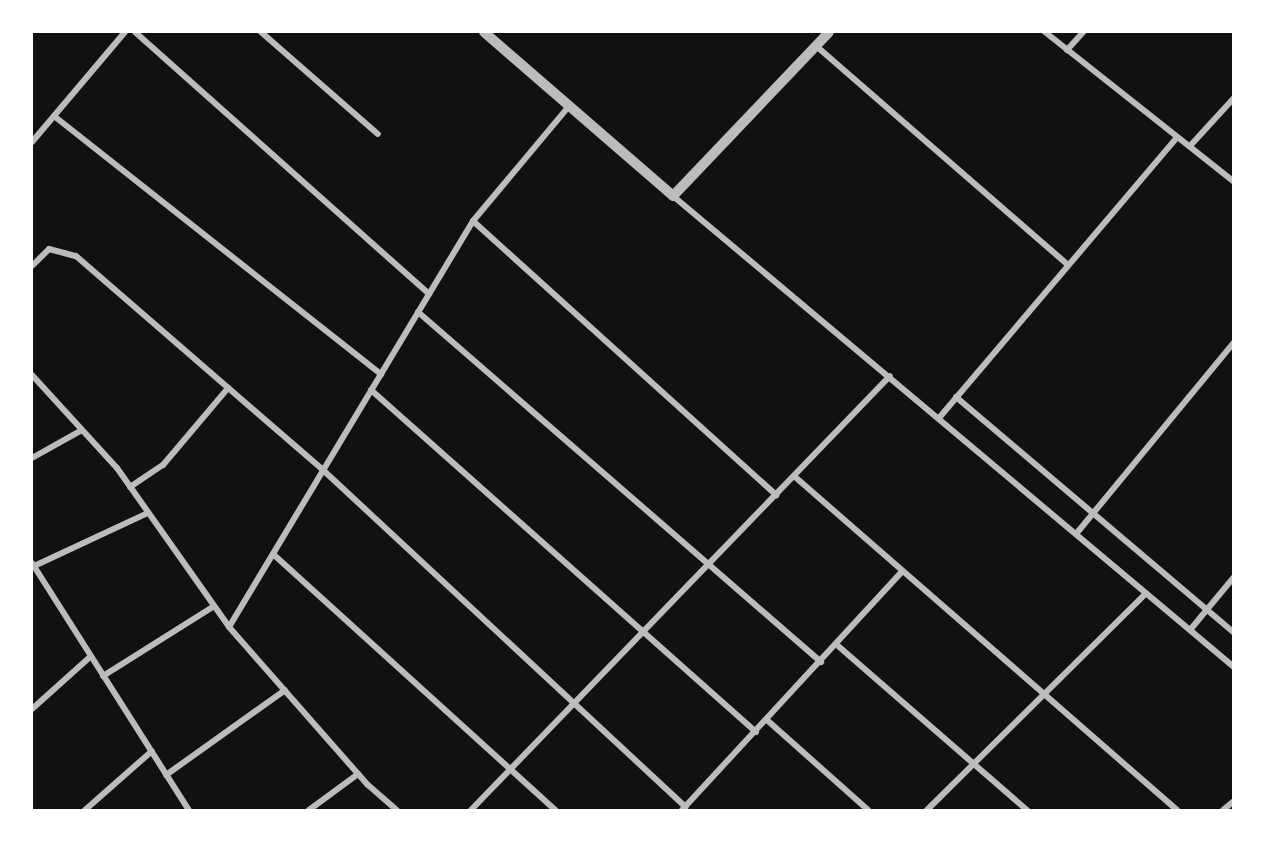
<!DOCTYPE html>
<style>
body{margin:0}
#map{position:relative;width:1265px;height:842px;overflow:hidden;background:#111;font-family:"Libre Baskerville",serif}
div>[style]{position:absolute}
.minor>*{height:6px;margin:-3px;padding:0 3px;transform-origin:3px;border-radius:3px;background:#bcbcbc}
.tertiary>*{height:10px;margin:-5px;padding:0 5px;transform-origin:5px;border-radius:5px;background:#bcbcbc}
span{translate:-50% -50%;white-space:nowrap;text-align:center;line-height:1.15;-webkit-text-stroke:4.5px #fff;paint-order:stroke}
.frame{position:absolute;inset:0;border:33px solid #fff;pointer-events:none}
</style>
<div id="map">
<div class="minor">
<div style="left:135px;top:32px;width:394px;rotate:41.7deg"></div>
<div style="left:261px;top:32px;width:155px;rotate:41.1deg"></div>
<div style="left:1045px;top:32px;width:241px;rotate:38.4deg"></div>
<div style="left:815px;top:45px;width:335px;rotate:41deg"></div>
<div style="left:1067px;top:50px;width:24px;rotate:-48deg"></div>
<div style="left:54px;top:116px;width:417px;rotate:38.3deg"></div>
<div style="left:32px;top:142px;width:144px;rotate:-49.8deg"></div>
<div style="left:1190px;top:146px;width:65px;rotate:-47.5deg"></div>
<div style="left:673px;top:196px;width:733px;rotate:40.02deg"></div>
<div style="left:473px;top:221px;width:409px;rotate:42.1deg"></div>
<div style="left:32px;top:266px;width:24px;rotate:-45deg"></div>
<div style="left:49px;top:249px;width:28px;rotate:15deg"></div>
<div style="left:76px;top:256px;width:327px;rotate:40.9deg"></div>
<div style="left:323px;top:470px;width:495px;rotate:42.9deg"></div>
<div style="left:418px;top:312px;width:534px;rotate:40.97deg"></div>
<div style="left:32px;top:375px;width:126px;rotate:47.6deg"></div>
<div style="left:117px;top:468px;width:194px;rotate:54.8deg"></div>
<div style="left:229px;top:627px;width:210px;rotate:48.7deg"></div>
<div style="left:368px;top:785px;width:38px;rotate:41deg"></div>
<div style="left:371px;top:390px;width:515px;rotate:41.62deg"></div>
<div style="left:956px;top:397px;width:365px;rotate:40.3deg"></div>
<div style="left:939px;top:418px;width:368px;rotate:-49.7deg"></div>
<div style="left:32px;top:458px;width:57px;rotate:-29.2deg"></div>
<div style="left:794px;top:476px;width:508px;rotate:41.09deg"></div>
<div style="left:130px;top:487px;width:40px;rotate:-34deg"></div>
<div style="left:163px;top:465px;width:101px;rotate:-49.8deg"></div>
<div style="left:1076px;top:534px;width:249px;rotate:-50.5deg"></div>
<div style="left:273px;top:554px;width:381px;rotate:42.2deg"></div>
<div style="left:32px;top:563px;width:293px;rotate:57.6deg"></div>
<div style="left:32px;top:567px;width:128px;rotate:-25deg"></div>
<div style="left:229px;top:627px;width:474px;rotate:-59deg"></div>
<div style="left:473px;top:221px;width:151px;rotate:-50.1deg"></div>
<div style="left:1190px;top:630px;width:69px;rotate:-50.3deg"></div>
<div style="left:837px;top:645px;width:252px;rotate:41deg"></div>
<div style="left:103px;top:676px;width:131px;rotate:-32.2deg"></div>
<div style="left:32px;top:709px;width:79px;rotate:-41.9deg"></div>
<div style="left:767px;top:720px;width:135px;rotate:41.7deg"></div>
<div style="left:166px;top:775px;width:146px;rotate:-35.5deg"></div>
<div style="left:85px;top:810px;width:89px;rotate:-41.4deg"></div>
<div style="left:309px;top:810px;width:61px;rotate:-36.3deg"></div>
<div style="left:471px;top:810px;width:603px;rotate:-46.01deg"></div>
<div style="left:682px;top:810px;width:324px;rotate:-47.3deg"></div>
<div style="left:927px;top:810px;width:308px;rotate:-44.7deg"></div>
<div style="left:1223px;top:810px;width:14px;rotate:-39deg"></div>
</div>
<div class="tertiary">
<div style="left:484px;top:32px;width:250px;rotate:40.9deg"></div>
<div style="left:673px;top:196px;width:226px;rotate:-46.4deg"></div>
</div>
<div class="frame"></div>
</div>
